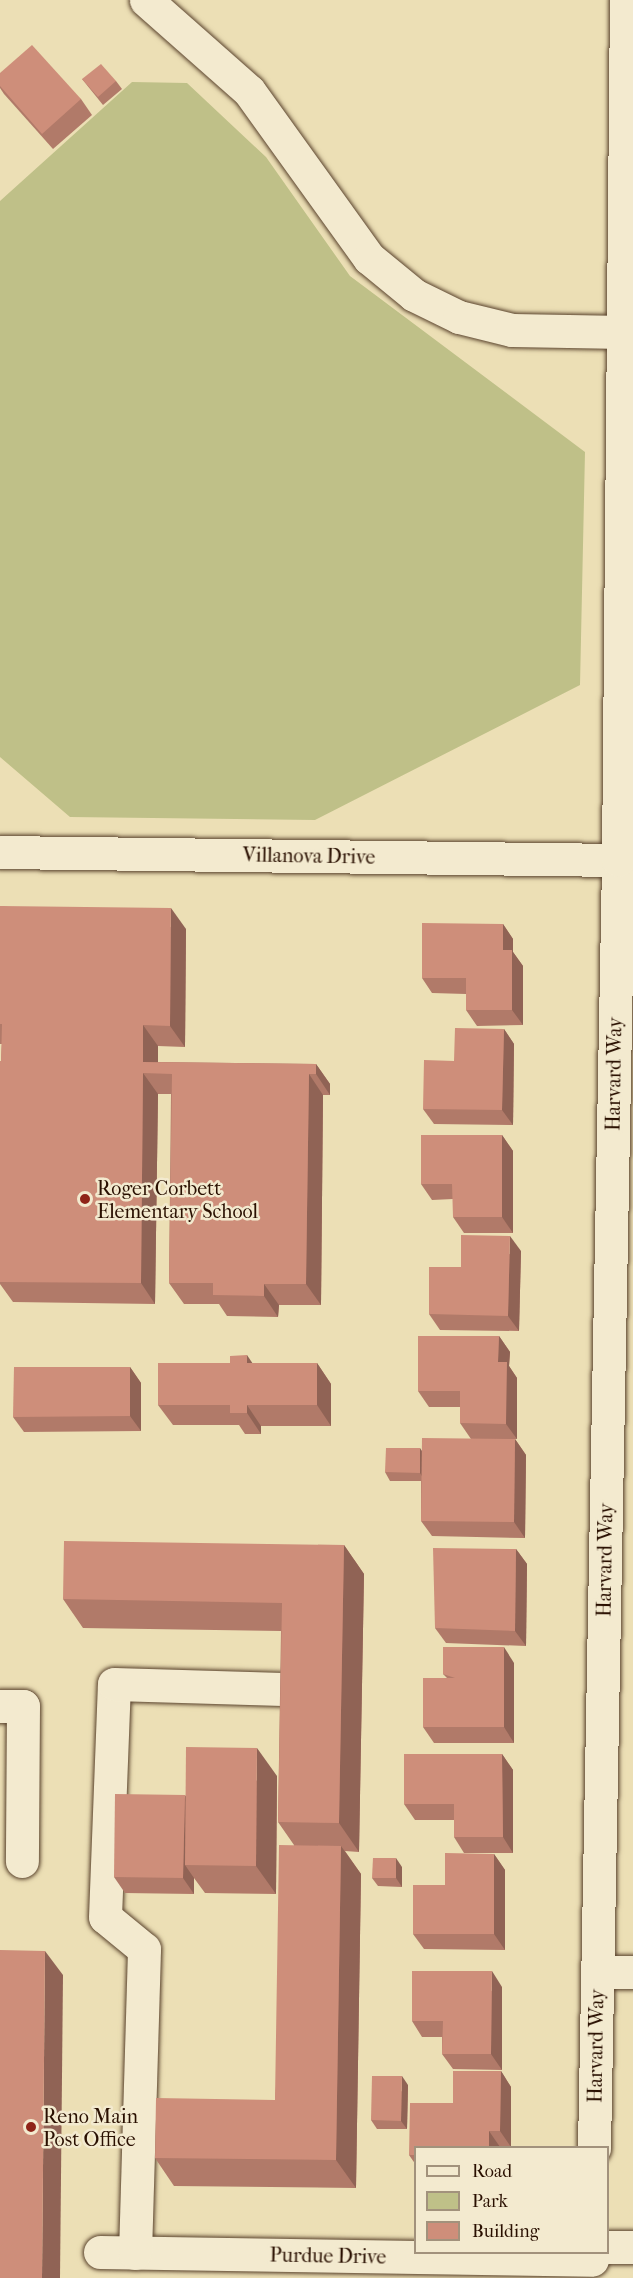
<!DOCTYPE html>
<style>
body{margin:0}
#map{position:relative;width:633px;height:2278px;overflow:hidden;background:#ecdfb5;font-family:"IM FELL French Canon",serif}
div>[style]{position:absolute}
.green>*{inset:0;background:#bfc088}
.roads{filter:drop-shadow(0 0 2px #5a432d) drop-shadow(0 0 2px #5a432d)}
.minor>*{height:33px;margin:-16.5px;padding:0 16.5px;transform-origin:16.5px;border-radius:16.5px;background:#f3eacf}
.wall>*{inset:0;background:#b17a69}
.shaded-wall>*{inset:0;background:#906355}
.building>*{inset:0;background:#ce8e7a}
.dots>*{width:16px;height:16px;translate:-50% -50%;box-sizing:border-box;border:3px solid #f3eacf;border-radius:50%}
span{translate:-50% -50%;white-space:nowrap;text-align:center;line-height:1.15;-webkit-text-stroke:5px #f3eacf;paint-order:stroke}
.street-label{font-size:20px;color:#290f00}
.poi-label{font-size:20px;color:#290f00}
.left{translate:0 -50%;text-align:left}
.legend{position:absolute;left:414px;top:2146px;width:195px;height:108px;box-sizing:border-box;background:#f3eacf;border:2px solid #a2927c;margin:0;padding:8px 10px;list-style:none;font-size:18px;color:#290f00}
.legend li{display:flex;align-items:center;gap:12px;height:30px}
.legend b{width:30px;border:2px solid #a2927c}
</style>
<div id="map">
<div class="green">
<div style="clip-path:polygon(132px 82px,187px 83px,266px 157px,350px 276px,585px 452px,580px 685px,315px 820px,70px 817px,0 757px,0 201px)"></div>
</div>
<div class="roads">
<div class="minor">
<div style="left:146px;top:0;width:137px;rotate:41.5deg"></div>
<div style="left:249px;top:91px;width:206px;rotate:54.3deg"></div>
<div style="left:369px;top:258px;width:58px;rotate:39.4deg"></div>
<div style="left:414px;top:295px;width:50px;rotate:26.1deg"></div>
<div style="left:459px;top:317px;width:55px;rotate:13.8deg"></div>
<div style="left:512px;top:330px;width:112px;rotate:1deg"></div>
<div style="left:0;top:852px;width:618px;rotate:0.74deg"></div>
<div style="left:0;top:1706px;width:23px"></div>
<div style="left:23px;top:1706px;width:155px;rotate:90.4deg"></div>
<div style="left:598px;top:1972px;width:35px"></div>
<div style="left:594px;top:2148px;width:1288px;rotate:-88.93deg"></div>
<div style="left:618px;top:860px;width:860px;rotate:-89.47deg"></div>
<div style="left:608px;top:2247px;width:25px"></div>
<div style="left:100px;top:2252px;width:492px;rotate:0.9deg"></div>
<div style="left:135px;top:2253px;width:304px;rotate:-88.3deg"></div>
<div style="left:144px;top:1949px;width:50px;rotate:-140.6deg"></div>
<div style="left:105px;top:1917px;width:233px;rotate:-87.8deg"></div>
<div style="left:114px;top:1684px;width:169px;rotate:1.7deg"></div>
</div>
</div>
<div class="wall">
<div style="clip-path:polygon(0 73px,81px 99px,92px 115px,53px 149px,4px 94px,0 88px)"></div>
<div style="clip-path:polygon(82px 79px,116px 81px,122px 89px,103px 105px)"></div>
<div style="clip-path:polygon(0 906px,186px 929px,185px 1047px,158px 1046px,158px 1062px,316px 1064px,330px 1084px,330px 1095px,323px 1095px,321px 1305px,279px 1305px,278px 1317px,227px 1316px,219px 1304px,184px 1304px,169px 1283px,171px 1094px,158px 1094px,155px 1304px,13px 1302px,0 1284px,0 1061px,1px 1061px,2px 1044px,0 1044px)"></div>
<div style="clip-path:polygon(503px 924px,513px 939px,513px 952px,523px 966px,523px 1025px,477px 1026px,466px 1010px,466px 994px,432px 993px,422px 978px)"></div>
<div style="clip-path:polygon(504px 1029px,514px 1044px,513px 1125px,434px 1124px,423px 1109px,454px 1061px)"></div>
<div style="clip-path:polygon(502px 1135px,513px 1151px,513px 1233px,464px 1233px,453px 1217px,453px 1199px,432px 1200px,421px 1184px)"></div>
<div style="clip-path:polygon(521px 1251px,519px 1331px,440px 1330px,429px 1314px,461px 1267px)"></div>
<div style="clip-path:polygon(499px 1336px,510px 1352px,509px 1366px,517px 1378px,517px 1439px,471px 1439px,460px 1423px,460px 1407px,429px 1407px,418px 1391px)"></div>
<div style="clip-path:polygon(252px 1363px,317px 1363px,331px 1384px,331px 1426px,261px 1426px,261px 1434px,245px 1434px,239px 1425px,173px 1425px,158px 1405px)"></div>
<div style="clip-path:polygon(130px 1367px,141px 1383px,141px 1431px,24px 1432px,13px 1417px)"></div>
<div style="clip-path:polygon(515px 1439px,526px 1455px,525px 1538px,432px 1536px,421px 1521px,421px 1481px,390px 1481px,385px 1472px,422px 1451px)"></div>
<div style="clip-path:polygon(344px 1545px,364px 1574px,359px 1852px,345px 1851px,361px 1874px,356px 2188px,174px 2186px,155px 2158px,275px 2100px,294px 1845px,278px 1822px,281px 1631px,83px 1628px,63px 1599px)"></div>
<div style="clip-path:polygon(516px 1549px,527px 1564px,526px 1646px,446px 1643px,435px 1628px)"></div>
<div style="clip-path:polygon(514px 1663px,514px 1743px,434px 1743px,423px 1727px,447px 1678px,443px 1674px)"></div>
<div style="clip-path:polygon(502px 1754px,513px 1770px,513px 1853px,464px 1853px,454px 1837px,454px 1820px,415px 1820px,404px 1804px)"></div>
<div style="clip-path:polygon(277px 1776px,276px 1894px,205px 1893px,194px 1878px,194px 1894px,125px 1893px,114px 1877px,186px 1796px)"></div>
<div style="clip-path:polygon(494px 1854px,505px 1870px,505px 1950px,424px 1949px,413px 1934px,445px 1885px)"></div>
<div style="clip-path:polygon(402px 1867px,402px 1887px,378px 1886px,372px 1878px)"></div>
<div style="clip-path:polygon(502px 1987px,502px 2070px,453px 2069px,442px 2054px,442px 2037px,422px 2037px,412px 2021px)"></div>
<div style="clip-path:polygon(501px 2071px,511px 2087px,511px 2147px,416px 2148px,416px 2165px,409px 2155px,453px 2103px)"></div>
<div style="clip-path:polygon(408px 2085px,407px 2129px,377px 2129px,371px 2120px)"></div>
</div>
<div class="shaded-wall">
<div style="clip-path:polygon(171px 908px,186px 929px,185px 1047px,170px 1026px)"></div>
<div style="clip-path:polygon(503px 924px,513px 939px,513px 952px,523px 966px,523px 1025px,512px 1010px,503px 950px)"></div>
<div style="clip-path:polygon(143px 1025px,158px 1046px,158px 1073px,143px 1062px)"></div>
<div style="clip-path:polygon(504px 1029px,514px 1044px,513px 1125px,502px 1110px)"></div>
<div style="clip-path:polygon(316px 1064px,330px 1084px,330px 1095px,316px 1074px)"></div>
<div style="clip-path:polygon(143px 1073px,158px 1094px,155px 1304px,141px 1283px)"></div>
<div style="clip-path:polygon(309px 1074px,323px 1095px,321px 1305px,306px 1284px)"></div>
<div style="clip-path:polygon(502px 1135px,513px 1151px,513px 1233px,502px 1217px)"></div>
<div style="clip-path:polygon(510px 1236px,521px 1251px,519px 1331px,508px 1316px)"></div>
<div style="clip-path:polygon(264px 1284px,279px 1305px,278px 1317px,264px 1296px)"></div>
<div style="clip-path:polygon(499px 1336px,510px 1352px,509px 1366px,517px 1378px,517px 1439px,506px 1424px,498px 1362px)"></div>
<div style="clip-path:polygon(247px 1355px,261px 1376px,247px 1363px)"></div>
<div style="clip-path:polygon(317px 1363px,331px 1384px,331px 1426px,317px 1405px)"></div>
<div style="clip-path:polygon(130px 1367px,141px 1383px,141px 1431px,130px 1416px)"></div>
<div style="clip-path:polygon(247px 1405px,261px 1426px,261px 1434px,247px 1413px)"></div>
<div style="clip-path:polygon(515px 1439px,526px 1455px,525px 1538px,514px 1522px)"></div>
<div style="clip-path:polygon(420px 1448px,426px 1457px,425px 1481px,420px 1473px)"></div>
<div style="clip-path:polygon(344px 1545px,364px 1574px,359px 1852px,339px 1823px)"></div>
<div style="clip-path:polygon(516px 1549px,527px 1564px,526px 1646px,515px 1631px)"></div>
<div style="clip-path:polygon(504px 1647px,514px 1663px,514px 1743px,504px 1727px)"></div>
<div style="clip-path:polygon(257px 1748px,277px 1776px,276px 1894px,256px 1866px)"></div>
<div style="clip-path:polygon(502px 1754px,513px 1770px,513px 1853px,503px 1837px)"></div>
<div style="clip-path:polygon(185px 1795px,195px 1810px,185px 1865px,194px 1878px,194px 1894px,183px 1878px)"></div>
<div style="clip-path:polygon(341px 1846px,361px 1874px,356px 2188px,336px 2160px)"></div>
<div style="clip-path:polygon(494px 1854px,505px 1870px,505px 1950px,494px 1934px)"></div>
<div style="clip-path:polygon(396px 1858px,402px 1867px,402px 1887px,396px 1878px)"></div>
<div style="clip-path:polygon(45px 1951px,63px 1975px,60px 2278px,42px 2278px)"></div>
<div style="clip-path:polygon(492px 1971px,502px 1987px,502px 2070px,491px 2054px)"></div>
<div style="clip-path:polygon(501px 2071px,511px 2087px,511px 2147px,500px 2131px)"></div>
<div style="clip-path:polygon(402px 2076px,408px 2085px,407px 2129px,401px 2121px)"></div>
<div style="clip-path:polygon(489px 2131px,500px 2147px,500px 2148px,489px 2148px)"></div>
</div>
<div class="building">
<div style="clip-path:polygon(32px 45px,81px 99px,42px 134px,0 86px,0 73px)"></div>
<div style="clip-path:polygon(101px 64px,116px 81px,98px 97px,82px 79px)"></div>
<div style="clip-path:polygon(0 906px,171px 908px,170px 1026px,143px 1025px,143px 1062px,316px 1064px,316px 1074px,309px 1074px,306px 1284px,264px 1284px,264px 1296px,213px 1295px,213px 1283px,169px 1283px,172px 1074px,143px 1073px,141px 1283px,0 1282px,0 1061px,1px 1061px,2px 1024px,0 1024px)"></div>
<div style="clip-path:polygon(422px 923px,503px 924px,503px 950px,512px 950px,512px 1010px,466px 1010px,466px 978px,422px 978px)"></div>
<div style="clip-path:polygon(455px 1028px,504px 1029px,502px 1110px,423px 1109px,424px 1060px,454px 1061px)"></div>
<div style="clip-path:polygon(421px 1135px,502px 1135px,502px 1217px,453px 1217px,452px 1184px,421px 1184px)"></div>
<div style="clip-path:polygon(461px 1235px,510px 1236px,508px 1316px,429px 1314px,429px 1267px,461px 1267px)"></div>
<div style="clip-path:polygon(418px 1336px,499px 1336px,498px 1362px,507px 1362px,506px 1424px,460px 1423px,460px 1391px,418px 1391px)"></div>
<div style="clip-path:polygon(247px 1355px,247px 1363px,317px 1363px,317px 1405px,247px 1405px,247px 1413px,230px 1413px,230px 1405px,158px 1405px,158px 1363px,230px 1363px,230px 1356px)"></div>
<div style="clip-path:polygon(14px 1367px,130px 1367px,130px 1416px,13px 1417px)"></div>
<div style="clip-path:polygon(422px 1438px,515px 1439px,514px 1522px,421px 1521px)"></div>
<div style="clip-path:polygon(386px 1448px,420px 1448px,420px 1473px,385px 1472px)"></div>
<div style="clip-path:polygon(64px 1541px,344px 1545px,339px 1823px,278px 1822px,282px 1603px,63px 1599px)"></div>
<div style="clip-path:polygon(433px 1548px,516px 1549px,515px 1631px,435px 1628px)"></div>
<div style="clip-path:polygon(443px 1647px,504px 1647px,504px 1727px,423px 1727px,423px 1678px,455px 1678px,443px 1674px)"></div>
<div style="clip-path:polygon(186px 1747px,257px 1748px,256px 1866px,185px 1865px)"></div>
<div style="clip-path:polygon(404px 1754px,502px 1754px,503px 1837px,454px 1837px,454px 1804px,404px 1804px)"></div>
<div style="clip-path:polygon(115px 1794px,185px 1795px,183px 1878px,114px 1877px)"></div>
<div style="clip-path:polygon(279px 1845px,341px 1846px,336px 2160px,155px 2158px,156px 2098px,275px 2100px)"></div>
<div style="clip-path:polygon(445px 1853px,494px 1854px,494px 1934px,413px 1934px,413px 1885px,445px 1885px)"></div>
<div style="clip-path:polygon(373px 1858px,396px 1858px,396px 1878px,372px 1878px)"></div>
<div style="clip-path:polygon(0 1950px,45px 1951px,42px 2278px,0 2278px)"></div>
<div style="clip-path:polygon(412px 1971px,492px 1971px,491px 2054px,442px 2054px,443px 2021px,412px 2021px)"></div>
<div style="clip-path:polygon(453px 2071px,501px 2071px,500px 2131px,489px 2131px,489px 2148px,416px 2148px,416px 2155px,409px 2155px,410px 2103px,453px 2103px)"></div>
<div style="clip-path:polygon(372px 2076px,402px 2076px,401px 2121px,371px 2120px)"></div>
</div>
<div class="dots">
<div style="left:85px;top:1199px;background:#8f2418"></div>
<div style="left:31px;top:2127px;background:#8f2418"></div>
</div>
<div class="street-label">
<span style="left:309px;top:856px;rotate:1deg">Villanova Drive</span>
<span style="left:614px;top:1074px;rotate:-89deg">Harvard Way</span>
<span style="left:605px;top:1560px;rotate:-89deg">Harvard Way</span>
<span style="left:596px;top:2046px;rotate:-89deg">Harvard Way</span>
<span style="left:328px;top:2256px;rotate:1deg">Purdue Drive</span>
</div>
<div class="poi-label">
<span class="left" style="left:97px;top:1200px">Roger Corbett<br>Elementary School</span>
<span class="left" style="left:43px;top:2128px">Reno Main<br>Post Office</span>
</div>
<ul class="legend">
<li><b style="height:8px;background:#f3eacf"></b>Road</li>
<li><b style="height:16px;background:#bfc088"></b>Park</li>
<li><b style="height:16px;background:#ce8e7a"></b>Building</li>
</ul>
</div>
